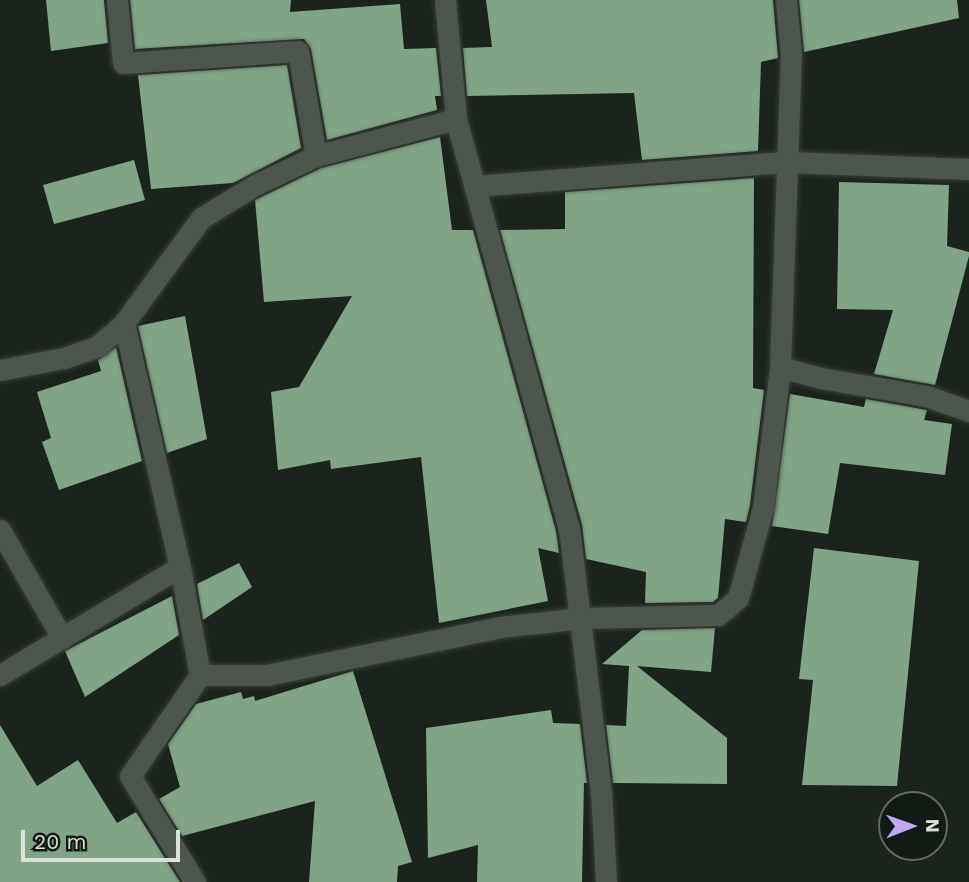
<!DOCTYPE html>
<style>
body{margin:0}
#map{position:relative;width:969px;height:882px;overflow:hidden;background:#1b241c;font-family:"Work Sans",sans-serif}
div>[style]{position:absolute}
.building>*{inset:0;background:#82a486}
.roads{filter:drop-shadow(0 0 2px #384039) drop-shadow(0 0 2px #384039)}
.lane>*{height:21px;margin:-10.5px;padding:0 10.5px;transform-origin:10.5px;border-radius:10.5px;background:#4c564d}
.street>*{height:21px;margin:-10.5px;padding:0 10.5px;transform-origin:10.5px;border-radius:10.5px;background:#4c564d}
span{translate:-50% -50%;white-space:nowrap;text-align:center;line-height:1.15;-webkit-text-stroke:7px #121b13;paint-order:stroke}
.north{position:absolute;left:878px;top:791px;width:70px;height:70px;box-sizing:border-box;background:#121b13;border:2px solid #626a63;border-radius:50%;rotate:89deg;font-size:19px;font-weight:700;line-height:28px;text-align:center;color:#dae0da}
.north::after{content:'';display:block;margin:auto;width:24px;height:32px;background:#c0a8f3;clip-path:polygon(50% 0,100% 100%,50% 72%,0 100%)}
.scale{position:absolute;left:21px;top:830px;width:159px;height:32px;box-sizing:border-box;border:4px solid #dae0da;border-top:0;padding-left:9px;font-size:21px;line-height:24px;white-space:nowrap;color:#dae0da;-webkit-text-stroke:5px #121b13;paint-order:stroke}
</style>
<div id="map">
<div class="building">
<div style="clip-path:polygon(46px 0,104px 0,108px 43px,51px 51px)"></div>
<div style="clip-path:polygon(130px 0,291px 0,290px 12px,400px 4px,404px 49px,436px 48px,441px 96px,435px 96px,437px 110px,327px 140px,311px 49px,304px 39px,135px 49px)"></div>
<div style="clip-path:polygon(486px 0,773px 0,778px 58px,761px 62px,758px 151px,642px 160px,634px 93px,467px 96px,463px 48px,492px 47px)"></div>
<div style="clip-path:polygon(799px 0,957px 0,959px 18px,804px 52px)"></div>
<div style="clip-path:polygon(287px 65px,301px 148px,233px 183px,151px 189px,138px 75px)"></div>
<div style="clip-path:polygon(440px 137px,452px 230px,473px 230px,556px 531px,559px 553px,538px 548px,548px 601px,439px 623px,421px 457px,331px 469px,330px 460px,278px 470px,271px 392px,299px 387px,352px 296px,264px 302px,255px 200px,321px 168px)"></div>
<div style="clip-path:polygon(134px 160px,145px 200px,54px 224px,43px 185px)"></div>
<div style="clip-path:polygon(754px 178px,753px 388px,764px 390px,750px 505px,746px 522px,725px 519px,718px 598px,713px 602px,645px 603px,646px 572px,586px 559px,582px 525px,500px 230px,565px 229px,565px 192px)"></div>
<div style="clip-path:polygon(839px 182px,949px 185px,947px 246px,969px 252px,969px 256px,935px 385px,874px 374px,893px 310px,837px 309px)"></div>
<div style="clip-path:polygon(185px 316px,207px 439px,167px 453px,138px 326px)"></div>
<div style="clip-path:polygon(116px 347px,142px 461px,59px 490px,42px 442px,51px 438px,37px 392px,101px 371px,98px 360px)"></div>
<div style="clip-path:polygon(790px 394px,864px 407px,866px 399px,927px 410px,924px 420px,952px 424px,945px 475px,840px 463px,828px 534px,772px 526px)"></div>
<div style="clip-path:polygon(814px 548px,919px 561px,897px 786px,802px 785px,813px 680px,799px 679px)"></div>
<div style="clip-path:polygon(239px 563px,252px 587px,203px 620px,197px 584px)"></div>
<div style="clip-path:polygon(172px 596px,179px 635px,85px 697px,65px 651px)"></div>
<div style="clip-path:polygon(715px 628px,711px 672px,637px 666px,727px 738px,727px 784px,613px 783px,606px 725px,626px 726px,629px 666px,602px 664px,642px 630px)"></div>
<div style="clip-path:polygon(353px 671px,412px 862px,398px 866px,397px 882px,309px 882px,315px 801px,182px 836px,159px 799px,180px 787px,168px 744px,196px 704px,241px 692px,243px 699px,254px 696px,255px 701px)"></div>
<div style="clip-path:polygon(551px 710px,553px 723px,580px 724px,587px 783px,584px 783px,582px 882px,477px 882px,478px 845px,428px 858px,426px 728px)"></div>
<div style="clip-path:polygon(0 725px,37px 786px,78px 760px,117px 823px,136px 812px,180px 882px,0 882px)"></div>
</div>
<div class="roads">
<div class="lane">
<div style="left:117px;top:0;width:63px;rotate:84.6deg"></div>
<div style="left:123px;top:63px;width:175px;rotate:-3.9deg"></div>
<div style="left:298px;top:51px;width:107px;rotate:80.3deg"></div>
<div style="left:780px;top:367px;width:42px;rotate:15deg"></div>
<div style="left:821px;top:378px;width:107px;rotate:9.7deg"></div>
<div style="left:926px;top:396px;width:46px;rotate:19.2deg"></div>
<div style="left:582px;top:618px;width:136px;rotate:-1.3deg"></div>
<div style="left:718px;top:615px;width:26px;rotate:-40deg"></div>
<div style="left:738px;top:598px;width:93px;rotate:-74.5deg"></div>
<div style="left:763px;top:508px;width:142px;rotate:-83.1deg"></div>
<div style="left:780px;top:367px;width:313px;rotate:-88deg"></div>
<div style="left:791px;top:54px;width:54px;rotate:-95.3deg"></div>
</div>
<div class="street">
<div style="left:445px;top:0;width:120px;rotate:84.7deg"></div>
<div style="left:456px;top:119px;width:424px;rotate:74.6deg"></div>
<div style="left:569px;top:528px;width:266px;rotate:83.1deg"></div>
<div style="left:601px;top:792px;width:90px;rotate:86.8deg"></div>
<div style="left:474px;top:186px;width:315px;rotate:-4.4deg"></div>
<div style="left:788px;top:162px;width:181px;rotate:2.2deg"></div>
<div style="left:124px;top:323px;width:250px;rotate:77.1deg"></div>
<div style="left:180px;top:567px;width:110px;rotate:79.5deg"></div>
<div style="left:0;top:370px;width:65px;rotate:-10.6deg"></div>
<div style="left:64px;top:358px;width:36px;rotate:-19deg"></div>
<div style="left:98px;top:346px;width:35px;rotate:-41deg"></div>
<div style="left:124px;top:323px;width:130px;rotate:-53.7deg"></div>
<div style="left:201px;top:218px;width:63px;rotate:-31.4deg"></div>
<div style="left:255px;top:185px;width:68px;rotate:-25.4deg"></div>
<div style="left:316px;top:156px;width:145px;rotate:-14.8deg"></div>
<div style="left:0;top:530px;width:125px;rotate:60.1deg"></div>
<div style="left:0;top:675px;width:210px;rotate:-31deg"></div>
<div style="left:195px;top:882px;width:124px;rotate:-121.5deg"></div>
<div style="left:130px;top:776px;width:123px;rotate:-55.3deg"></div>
<div style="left:200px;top:675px;width:67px"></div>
<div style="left:267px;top:675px;width:238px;rotate:-11.6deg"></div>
<div style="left:500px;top:627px;width:82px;rotate:-6.3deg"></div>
</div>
</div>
<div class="north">N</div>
<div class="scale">20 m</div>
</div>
